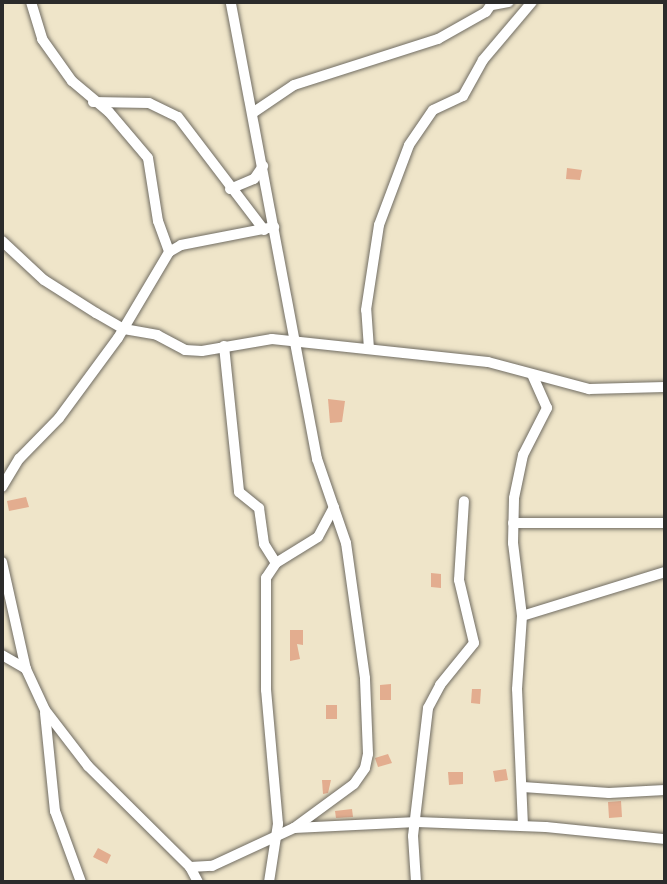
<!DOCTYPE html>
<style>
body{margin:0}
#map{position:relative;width:667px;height:884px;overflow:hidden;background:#efe5c9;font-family:"IM FELL French Canon",serif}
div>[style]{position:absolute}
.building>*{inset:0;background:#e3ad8f}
.roads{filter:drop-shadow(0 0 2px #706c62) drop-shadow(0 0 2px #706c62)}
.minor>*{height:10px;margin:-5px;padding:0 5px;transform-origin:5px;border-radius:5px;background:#fff}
span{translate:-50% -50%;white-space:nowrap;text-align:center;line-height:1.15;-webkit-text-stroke:5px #fdfcf7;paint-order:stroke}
.frame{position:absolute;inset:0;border:4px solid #2b2b2b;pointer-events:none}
</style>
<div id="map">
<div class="building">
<div style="clip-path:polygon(567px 168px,582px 170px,580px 180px,566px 179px)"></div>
<div style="clip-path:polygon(328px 399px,345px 401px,342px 422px,330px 423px)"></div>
<div style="clip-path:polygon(26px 497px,29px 507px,9px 511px,7px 501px)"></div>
<div style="clip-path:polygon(431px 573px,441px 574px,441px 588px,431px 587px)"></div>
<div style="clip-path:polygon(290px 630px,303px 630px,303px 645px,297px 644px,300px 659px,290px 661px)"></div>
<div style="clip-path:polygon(391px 684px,391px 700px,380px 700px,380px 685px)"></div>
<div style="clip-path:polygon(472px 689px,481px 689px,480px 704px,471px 703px)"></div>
<div style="clip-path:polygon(326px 705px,337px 705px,337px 719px,326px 719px)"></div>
<div style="clip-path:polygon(388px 754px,392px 763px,378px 767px,375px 758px)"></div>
<div style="clip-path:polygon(506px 769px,508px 780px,495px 782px,493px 771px)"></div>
<div style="clip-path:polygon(448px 772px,463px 772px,463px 784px,449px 785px)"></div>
<div style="clip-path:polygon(322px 780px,331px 780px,328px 793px,323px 794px)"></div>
<div style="clip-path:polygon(621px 801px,622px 817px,609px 818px,608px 802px)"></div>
<div style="clip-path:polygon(352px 809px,353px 817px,336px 818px,335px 811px)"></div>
<div style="clip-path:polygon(98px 848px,111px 855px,107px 864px,93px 857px)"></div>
</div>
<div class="roads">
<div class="minor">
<div style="left:31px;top:2px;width:39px;rotate:73deg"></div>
<div style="left:42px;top:39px;width:52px;rotate:54.5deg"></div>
<div style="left:72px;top:81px;width:48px;rotate:40deg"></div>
<div style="left:109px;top:112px;width:60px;rotate:49.7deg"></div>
<div style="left:148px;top:158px;width:64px;rotate:81deg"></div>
<div style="left:158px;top:221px;width:33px;rotate:70deg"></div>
<div style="left:493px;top:5px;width:16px;rotate:-11deg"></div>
<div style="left:93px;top:102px;width:56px;rotate:1deg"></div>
<div style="left:149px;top:103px;width:32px;rotate:26deg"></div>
<div style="left:178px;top:117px;width:142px;rotate:52.7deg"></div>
<div style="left:254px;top:112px;width:48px;rotate:-34deg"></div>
<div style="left:294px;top:85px;width:151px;rotate:-17.7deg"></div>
<div style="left:438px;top:39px;width:55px;rotate:-29.4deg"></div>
<div style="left:486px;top:12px;width:12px;rotate:-55deg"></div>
<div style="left:230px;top:189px;width:26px;rotate:-23deg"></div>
<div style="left:254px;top:179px;width:16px;rotate:-55deg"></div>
<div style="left:2px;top:241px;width:57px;rotate:42.9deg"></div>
<div style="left:44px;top:280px;width:62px;rotate:32.4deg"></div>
<div style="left:96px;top:313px;width:32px;rotate:30deg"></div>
<div style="left:124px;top:329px;width:34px;rotate:10deg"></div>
<div style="left:157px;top:335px;width:32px;rotate:28deg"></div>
<div style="left:185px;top:350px;width:17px;rotate:3deg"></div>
<div style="left:202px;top:351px;width:71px;rotate:-9.7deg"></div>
<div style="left:272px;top:339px;width:217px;rotate:6.1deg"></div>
<div style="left:488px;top:362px;width:105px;rotate:15deg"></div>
<div style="left:589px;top:389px;width:76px;rotate:-1.5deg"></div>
<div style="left:224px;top:346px;width:147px;rotate:84.1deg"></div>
<div style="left:239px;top:492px;width:26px;rotate:39deg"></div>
<div style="left:259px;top:508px;width:36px;rotate:82deg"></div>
<div style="left:264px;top:544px;width:22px;rotate:58deg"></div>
<div style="left:369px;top:349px;width:39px;rotate:-94deg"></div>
<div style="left:366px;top:310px;width:86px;rotate:-81.3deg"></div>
<div style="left:379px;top:225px;width:85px;rotate:-69.4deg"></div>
<div style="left:409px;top:145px;width:42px;rotate:-55.6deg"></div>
<div style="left:433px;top:110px;width:33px;rotate:-25deg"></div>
<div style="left:463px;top:96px;width:41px;rotate:-60.9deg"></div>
<div style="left:483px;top:60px;width:76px;rotate:-49.8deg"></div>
<div style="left:2px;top:487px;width:33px;rotate:-59deg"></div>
<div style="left:19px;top:459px;width:57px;rotate:-45.7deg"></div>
<div style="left:59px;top:418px;width:99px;rotate:-53.6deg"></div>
<div style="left:118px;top:338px;width:100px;rotate:-59.3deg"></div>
<div style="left:169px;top:252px;width:14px;rotate:-30deg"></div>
<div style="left:181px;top:245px;width:95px;rotate:-11deg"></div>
<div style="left:513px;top:523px;width:152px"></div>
<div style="left:2px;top:562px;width:110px;rotate:77.4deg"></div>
<div style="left:26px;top:669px;width:45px;rotate:65.1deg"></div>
<div style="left:45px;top:710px;width:71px;rotate:52.5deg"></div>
<div style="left:88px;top:766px;width:144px;rotate:44.7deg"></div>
<div style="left:190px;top:867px;width:17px;rotate:62deg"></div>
<div style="left:522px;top:616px;width:150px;rotate:-17.1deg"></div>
<div style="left:2px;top:655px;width:28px;rotate:30deg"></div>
<div style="left:45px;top:713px;width:99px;rotate:84.2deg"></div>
<div style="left:55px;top:811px;width:76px;rotate:69.9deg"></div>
<div style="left:523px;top:787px;width:86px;rotate:4deg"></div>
<div style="left:609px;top:793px;width:56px;rotate:-3.1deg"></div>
<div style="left:523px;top:826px;width:137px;rotate:-92.5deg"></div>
<div style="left:517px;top:689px;width:73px;rotate:-86.1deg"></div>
<div style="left:522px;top:616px;width:74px;rotate:-97deg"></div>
<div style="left:513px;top:543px;width:45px;rotate:-88.7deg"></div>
<div style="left:514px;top:498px;width:44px;rotate:-78.2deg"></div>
<div style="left:523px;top:455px;width:53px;rotate:-62.9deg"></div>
<div style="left:547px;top:408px;width:36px;rotate:-114deg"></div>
<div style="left:294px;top:828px;width:123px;rotate:-2.8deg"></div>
<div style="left:417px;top:822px;width:129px;rotate:2.2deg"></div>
<div style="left:546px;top:827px;width:120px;rotate:5.8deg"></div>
<div style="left:190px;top:867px;width:22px;rotate:-3deg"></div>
<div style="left:212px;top:866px;width:90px;rotate:-24.9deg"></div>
<div style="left:294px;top:828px;width:74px;rotate:-36.3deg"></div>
<div style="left:354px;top:784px;width:19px;rotate:-55deg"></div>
<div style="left:365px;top:768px;width:14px;rotate:-78deg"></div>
<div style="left:368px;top:754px;width:76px;rotate:-92.3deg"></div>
<div style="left:365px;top:678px;width:136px;rotate:-98deg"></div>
<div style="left:346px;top:543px;width:89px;rotate:-109deg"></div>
<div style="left:317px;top:459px;width:465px;rotate:-100.7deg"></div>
<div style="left:269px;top:882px;width:59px;rotate:-81.2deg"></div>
<div style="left:278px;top:824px;width:135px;rotate:-95.1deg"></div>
<div style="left:266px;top:690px;width:112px;rotate:-90deg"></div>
<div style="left:266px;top:578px;width:18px;rotate:-56deg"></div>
<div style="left:276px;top:563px;width:49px;rotate:-31.8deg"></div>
<div style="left:318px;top:537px;width:34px;rotate:-62deg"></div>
<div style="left:416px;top:882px;width:46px;rotate:-93.7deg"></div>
<div style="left:413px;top:836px;width:129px;rotate:-83.3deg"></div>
<div style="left:428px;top:708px;width:26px;rotate:-62deg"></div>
<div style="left:440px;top:685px;width:54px;rotate:-51deg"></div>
<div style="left:474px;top:643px;width:65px;rotate:-103.4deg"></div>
<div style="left:459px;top:580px;width:79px;rotate:-86.4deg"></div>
</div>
</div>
<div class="frame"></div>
</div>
